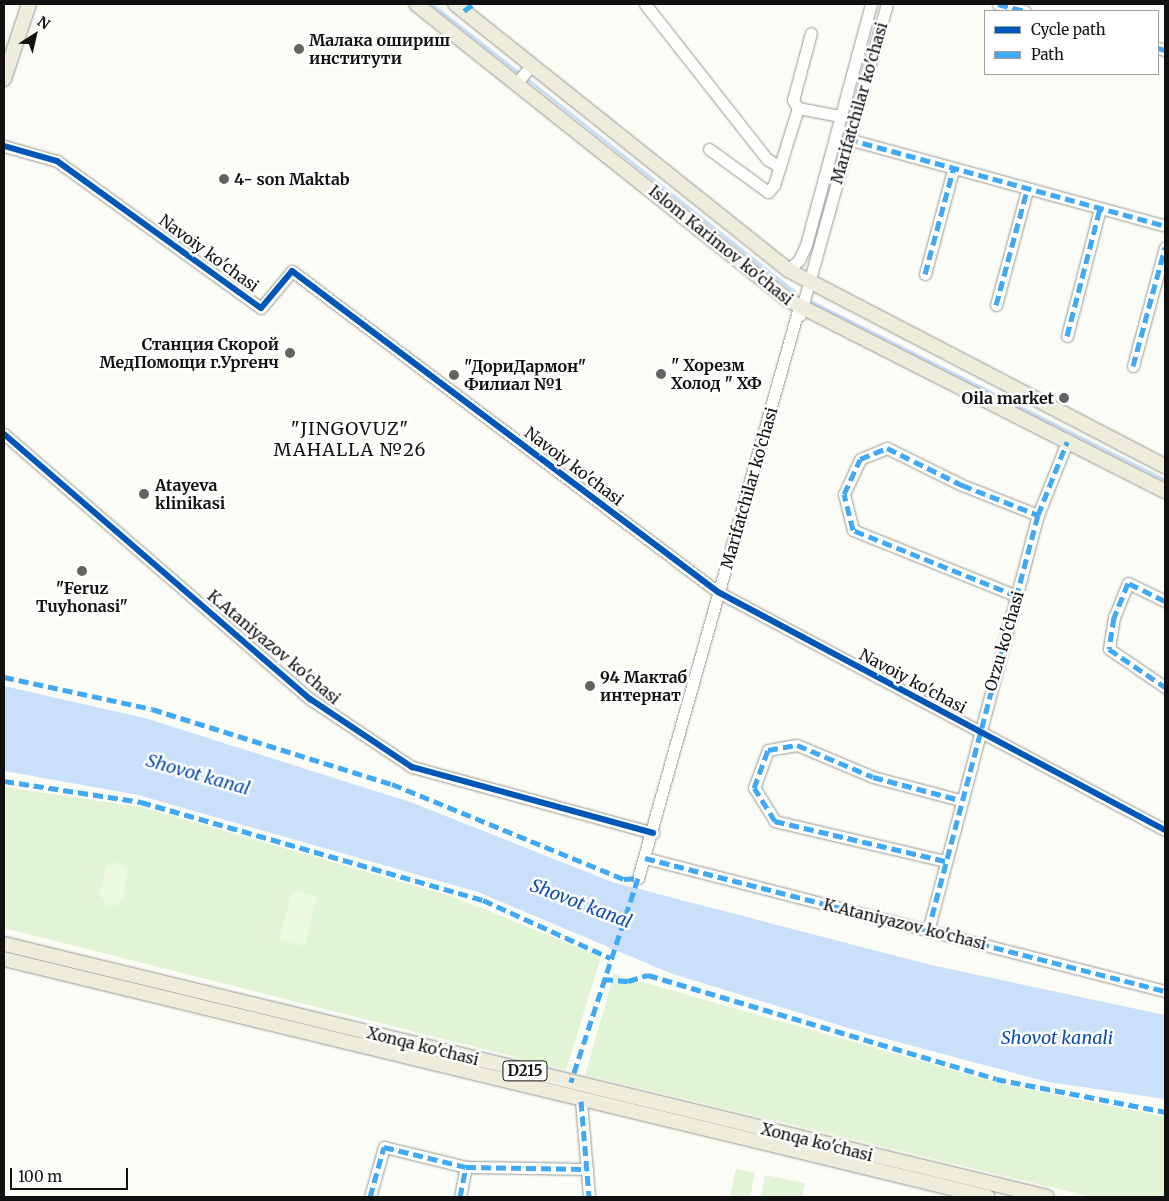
<!DOCTYPE html>
<meta charset="utf-8">
<style>
body{margin:0}
#map{position:relative;width:1169px;height:1201px;overflow:hidden;background:#fcfcf7;font-family:Merriweather,serif}
div>[style]{position:absolute}
.green>*{inset:0;background:#e1f4d5}
.pitch>*{inset:0;background:#ecf8df}
.water>*{inset:0;background:#cae0fa}
.stream>*{height:2.5px;margin:-1.25px;padding:0 1.25px;transform-origin:1.25px;border-radius:1.25px;background:#cae0fa}
.roads{filter:drop-shadow(0 0 1px #979795) drop-shadow(0 0 1px #979795)}
.minor>*{height:11px;margin:-5.5px;padding:0 5.5px;transform-origin:5.5px;border-radius:5.5px;background:#fffffe}
.major>*{height:14px;margin:-7px;padding:0 7px;transform-origin:7px;border-radius:7px;background:#eeecda}
.quiet>*{height:5px;margin-top:-2.5px;transform-origin:0;background:repeating-linear-gradient(90deg,#3fa9f5 0 10px,transparent 0 15px)}
.cycleway>*{height:6px;margin:-3px;padding:0 3px;transform-origin:3px;border-radius:3px;background:#0057b8}
.dots>*{width:14px;height:14px;translate:-50% -50%;box-sizing:border-box;border:2px solid #fff;border-radius:50%}
span{translate:-50% -50%;white-space:nowrap;text-align:center;line-height:1.15;-webkit-text-stroke:5px #fff;paint-order:stroke}
.shield-label span{padding:1px 4px;background:#fff;border:1px solid;border-radius:4px;-webkit-text-stroke-width:0}
.shield-label{font-size:15px;color:#111;font-weight:700}
.poi-label{font-size:16px;color:#111;font-weight:700}
.left{translate:0 -50%;text-align:left}
.right{translate:-100% -50%;text-align:right}
.street-label{font-size:16px;color:#111}
.neighbourhood-label{font-size:18px;color:#111;letter-spacing:1px}
.water-label{font-size:18px;color:#0d4caf;font-style:italic}
.frame{position:absolute;inset:0;border:5px solid #111;pointer-events:none}
.legend{position:absolute;left:984px;top:10px;width:175px;height:65px;box-sizing:border-box;background:#fff;border:1px solid #a0a0a0;margin:0;padding:6px 9px;list-style:none;font-size:15px;color:#111}
.legend li{display:flex;align-items:center;gap:10px;height:25px}
.legend b{width:25px;border:1px solid #a0a0a0}
.north{position:absolute;left:10px;top:10px;width:50px;height:50px;-webkit-text-stroke:4px #fff;paint-order:stroke;rotate:35deg;font-size:14px;font-weight:700;line-height:20px;text-align:center;color:#111}
.north::after{content:'';display:block;margin:auto;width:18px;height:22px;background:#111;clip-path:polygon(50% 0,100% 100%,50% 72%,0 100%)}
.scale{position:absolute;left:10px;top:1168px;width:118px;height:22px;box-sizing:border-box;border:2px solid #111;border-top:0;padding-left:6px;font-size:15px;line-height:18px;white-space:nowrap;color:#111;-webkit-text-stroke:4px #fff;paint-order:stroke}
</style>
<div id="map">
<div class="green">
<div style="clip-path:polygon(4px 787px,141px 807px,454px 897px,601px 957px,566px 1070px,4px 928px)"></div>
<div style="clip-path:polygon(614px 974px,1002px 1084px,1165px 1117px,1165px 1197px,1092px 1197px,585px 1075px)"></div>
<div style="clip-path:polygon(736px 1169px,755px 1173px,750px 1197px,730px 1196px)"></div>
<div style="clip-path:polygon(765px 1175px,805px 1183px,802px 1197px,761px 1197px)"></div>
</div>
<div class="pitch">
<div style="clip-path:polygon(118px 862px,128px 869px,123px 898px,117px 905px,107px 906px,99px 893px,107px 866px)"></div>
<div style="clip-path:polygon(292px 890px,317px 897px,305px 946px,279px 940px)"></div>
</div>
<div class="water">
<div style="clip-path:polygon(4px 686px,145px 718px,413px 803px,612px 882px,931px 965px,1165px 1015px,1165px 1099px,1048px 1082px,868px 1034px,670px 973px,478px 892px,138px 795px,4px 771px)"></div>
</div>
<div class="stream">
<div style="left:432px;top:4px;width:113px;rotate:38.2deg"></div>
<div style="left:525px;top:77px;width:344px;rotate:38.5deg"></div>
<div style="left:811px;top:301px;width:397px;rotate:26.8deg"></div>
</div>
<div class="roads">
<div class="minor">
<div style="left:645px;top:4px;width:197px;rotate:51.8deg"></div>
<div style="left:767px;top:159px;width:15px;rotate:32deg"></div>
<div style="left:998px;top:4px;width:28px;rotate:15deg"></div>
<div style="left:1158px;top:48px;width:7px;rotate:16deg"></div>
<div style="left:517px;top:83px;width:23px;rotate:-52deg"></div>
<div style="left:798px;top:108px;width:9px;rotate:-122deg"></div>
<div style="left:793px;top:100px;width:69px;rotate:-75deg"></div>
<div style="left:848px;top:139px;width:329px;rotate:15.3deg"></div>
<div style="left:4px;top:146px;width:55px;rotate:15.8deg"></div>
<div style="left:57px;top:161px;width:251px;rotate:35.8deg"></div>
<div style="left:261px;top:308px;width:48px;rotate:-50deg"></div>
<div style="left:292px;top:271px;width:533px;rotate:37deg"></div>
<div style="left:718px;top:592px;width:506px;rotate:28.03deg"></div>
<div style="left:709px;top:149px;width:73px;rotate:36.1deg"></div>
<div style="left:768px;top:192px;width:9px;rotate:-49deg"></div>
<div style="left:774px;top:185px;width:81px;rotate:-72.7deg"></div>
<div style="left:798px;top:108px;width:43px;rotate:10.8deg"></div>
<div style="left:788px;top:270px;width:15px;rotate:-42deg"></div>
<div style="left:799px;top:260px;width:17px;rotate:-65deg"></div>
<div style="left:806px;top:245px;width:250px;rotate:-74.9deg"></div>
<div style="left:925px;top:274px;width:108px;rotate:-74.9deg"></div>
<div style="left:996px;top:305px;width:119px;rotate:-74.9deg"></div>
<div style="left:800px;top:315px;width:323px;rotate:-74.4deg"></div>
<div style="left:1067px;top:336px;width:132px;rotate:-75.5deg"></div>
<div style="left:1133px;top:366px;width:123px;rotate:-74.9deg"></div>
<div style="left:4px;top:434px;width:405px;rotate:40.9deg"></div>
<div style="left:310px;top:699px;width:123px;rotate:33.7deg"></div>
<div style="left:412px;top:767px;width:250px;rotate:15.3deg"></div>
<div style="left:1017px;top:596px;width:177px;rotate:-158.1deg"></div>
<div style="left:853px;top:530px;width:37px;rotate:-104deg"></div>
<div style="left:844px;top:494px;width:38px;rotate:-65deg"></div>
<div style="left:860px;top:459px;width:29px;rotate:-22deg"></div>
<div style="left:887px;top:448px;width:84px;rotate:26.3deg"></div>
<div style="left:962px;top:485px;width:82px;rotate:21.5deg"></div>
<div style="left:1165px;top:601px;width:41px;rotate:-154.1deg"></div>
<div style="left:1128px;top:583px;width:37px;rotate:112deg"></div>
<div style="left:1114px;top:617px;width:32px;rotate:99deg"></div>
<div style="left:1109px;top:649px;width:68px;rotate:34.2deg"></div>
<div style="left:645px;top:858px;width:537px;rotate:14.35deg"></div>
<div style="left:945px;top:861px;width:175px;rotate:-166.8deg"></div>
<div style="left:775px;top:821px;width:39px;rotate:-122deg"></div>
<div style="left:754px;top:788px;width:40px;rotate:-69.8deg"></div>
<div style="left:768px;top:750px;width:29px;rotate:-10deg"></div>
<div style="left:797px;top:745px;width:82px;rotate:22.8deg"></div>
<div style="left:873px;top:777px;width:90px;rotate:14.8deg"></div>
<div style="left:638px;top:878px;width:593px;rotate:-74.25deg"></div>
<div style="left:928px;top:931px;width:430px;rotate:-75.2deg"></div>
<div style="left:1038px;top:515px;width:79px;rotate:-68.3deg"></div>
<div style="left:581px;top:1101px;width:96px;rotate:85.2deg"></div>
<div style="left:370px;top:1197px;width:52px;rotate:-74.4deg"></div>
<div style="left:384px;top:1147px;width:84px;rotate:13.7deg"></div>
<div style="left:466px;top:1167px;width:121px;rotate:0.9deg"></div>
<div style="left:460px;top:1197px;width:31px;rotate:-79deg"></div>
</div>
<div class="major">
<div style="left:416px;top:4px;width:478px;rotate:38.5deg"></div>
<div style="left:790px;top:301px;width:420px;rotate:26.9deg"></div>
<div style="left:455px;top:4px;width:426px;rotate:38.6deg"></div>
<div style="left:788px;top:270px;width:425px;rotate:27.5deg"></div>
<div style="left:4px;top:79px;width:79px;rotate:-71.6deg"></div>
<div style="left:4px;top:944px;width:1073px;rotate:13.63deg"></div>
<div style="left:4px;top:959px;width:1012px;rotate:13.6deg"></div>
</div>
</div>
<div class="quiet">
<div style="left:998px;top:4px;width:28px;rotate:15deg"></div>
<div style="left:464px;top:11px;width:11px;rotate:-38deg"></div>
<div style="left:1158px;top:48px;width:7px;rotate:16deg"></div>
<div style="left:848px;top:139px;width:329px;rotate:15.3deg"></div>
<div style="left:925px;top:274px;width:108px;rotate:-74.9deg"></div>
<div style="left:996px;top:305px;width:119px;rotate:-74.9deg"></div>
<div style="left:1067px;top:336px;width:132px;rotate:-75.5deg"></div>
<div style="left:1133px;top:366px;width:123px;rotate:-74.9deg"></div>
<div style="left:1017px;top:596px;width:177px;rotate:-158.1deg"></div>
<div style="left:853px;top:530px;width:37px;rotate:-104deg"></div>
<div style="left:844px;top:494px;width:38px;rotate:-65deg"></div>
<div style="left:860px;top:459px;width:29px;rotate:-22deg"></div>
<div style="left:887px;top:448px;width:84px;rotate:26.3deg"></div>
<div style="left:962px;top:485px;width:82px;rotate:21.5deg"></div>
<div style="left:1165px;top:601px;width:41px;rotate:-154.1deg"></div>
<div style="left:1128px;top:583px;width:37px;rotate:112deg"></div>
<div style="left:1114px;top:617px;width:32px;rotate:99deg"></div>
<div style="left:1109px;top:649px;width:68px;rotate:34.2deg"></div>
<div style="left:4px;top:677px;width:151px;rotate:12.2deg"></div>
<div style="left:152px;top:709px;width:251px;rotate:17.4deg"></div>
<div style="left:392px;top:784px;width:251px;rotate:22.3deg"></div>
<div style="left:624px;top:879px;width:14px;rotate:-4deg"></div>
<div style="left:638px;top:878px;width:215px;rotate:108.2deg"></div>
<div style="left:4px;top:781px;width:139px;rotate:8.7deg"></div>
<div style="left:141px;top:802px;width:356px;rotate:16deg"></div>
<div style="left:483px;top:900px;width:140px;rotate:24.5deg"></div>
<div style="left:645px;top:858px;width:537px;rotate:14.35deg"></div>
<div style="left:945px;top:861px;width:175px;rotate:-166.8deg"></div>
<div style="left:775px;top:821px;width:39px;rotate:-122deg"></div>
<div style="left:754px;top:788px;width:40px;rotate:-69.8deg"></div>
<div style="left:768px;top:750px;width:29px;rotate:-10deg"></div>
<div style="left:797px;top:745px;width:82px;rotate:22.8deg"></div>
<div style="left:873px;top:777px;width:90px;rotate:14.8deg"></div>
<div style="left:928px;top:931px;width:430px;rotate:-75.2deg"></div>
<div style="left:1038px;top:515px;width:79px;rotate:-68.3deg"></div>
<div style="left:603px;top:979px;width:25px;rotate:5deg"></div>
<div style="left:628px;top:981px;width:21px;rotate:-17deg"></div>
<div style="left:648px;top:975px;width:363px;rotate:16.6deg"></div>
<div style="left:996px;top:1079px;width:172px;rotate:11deg"></div>
<div style="left:581px;top:1101px;width:96px;rotate:85.2deg"></div>
<div style="left:370px;top:1197px;width:52px;rotate:-74.4deg"></div>
<div style="left:384px;top:1147px;width:84px;rotate:13.7deg"></div>
<div style="left:466px;top:1167px;width:121px;rotate:0.9deg"></div>
<div style="left:460px;top:1197px;width:31px;rotate:-79deg"></div>
</div>
<div class="cycleway">
<div style="left:4px;top:146px;width:55px;rotate:15.8deg"></div>
<div style="left:57px;top:161px;width:251px;rotate:35.8deg"></div>
<div style="left:261px;top:308px;width:48px;rotate:-50deg"></div>
<div style="left:292px;top:271px;width:533px;rotate:37deg"></div>
<div style="left:718px;top:592px;width:506px;rotate:28.03deg"></div>
<div style="left:4px;top:434px;width:405px;rotate:40.9deg"></div>
<div style="left:310px;top:699px;width:123px;rotate:33.7deg"></div>
<div style="left:412px;top:767px;width:250px;rotate:15.3deg"></div>
</div>
<div class="dots">
<div style="left:299px;top:49px;background:#636362"></div>
<div style="left:224px;top:179px;background:#636362"></div>
<div style="left:290px;top:353px;background:#636362"></div>
<div style="left:661px;top:374px;background:#636362"></div>
<div style="left:454px;top:375px;background:#636362"></div>
<div style="left:1064px;top:398px;background:#636362"></div>
<div style="left:144px;top:494px;background:#636362"></div>
<div style="left:82px;top:571px;background:#636362"></div>
<div style="left:590px;top:686px;background:#636362"></div>
</div>
<div class="shield-label">
<span style="left:525px;top:1071px">D215</span>
</div>
<div class="poi-label">
<span class="left" style="left:309px;top:49px">Малака ошириш<br>институти</span>
<span class="left" style="left:234px;top:179px">4- son Maktab</span>
<span class="right" style="left:279px;top:353px">Станция Скорой<br>МедПомощи г.Ургенч</span>
<span class="left" style="left:671px;top:374px">" Хорезм<br>Холод " ХФ</span>
<span class="left" style="left:464px;top:375px">"ДориДармон"<br>Филиал №1</span>
<span class="right" style="left:1054px;top:398px">Oila market</span>
<span class="left" style="left:155px;top:494px">Atayeva<br>klinikasi</span>
<span style="left:82px;top:597px">"Feruz<br>Tuyhonasi"</span>
<span class="left" style="left:600px;top:686px">94 Мактаб<br>интернат</span>
</div>
<div class="street-label">
<span style="left:859px;top:103px;rotate:-74deg">Marifatchilar ko'chasi</span>
<span style="left:721px;top:245px;rotate:39deg">Islom Karimov ko'chasi</span>
<span style="left:209px;top:253px;rotate:36deg">Navoiy ko'chasi</span>
<span style="left:574px;top:466px;rotate:37deg">Navoiy ko'chasi</span>
<span style="left:749px;top:488px;rotate:-74deg">Marifatchilar ko'chasi</span>
<span style="left:1004px;top:641px;rotate:-74deg">Orzu ko'chasi</span>
<span style="left:274px;top:647px;rotate:40deg">K.Ataniyazov ko'chasi</span>
<span style="left:913px;top:681px;rotate:28deg">Navoiy ko'chasi</span>
<span style="left:905px;top:924px;rotate:14deg">K.Ataniyazov ko'chasi</span>
<span style="left:423px;top:1046px;rotate:14deg">Xonqa ko'chasi</span>
<span style="left:817px;top:1142px;rotate:14deg">Xonqa ko'chasi</span>
</div>
<div class="neighbourhood-label">
<span style="left:350px;top:440px">"JINGOVUZ"<br>MAHALLA №26</span>
</div>
<div class="water-label">
<span style="left:198px;top:775px;rotate:16deg">Shovot kanal</span>
<span style="left:581px;top:904px;rotate:21deg">Shovot kanal</span>
<span style="left:1057px;top:1038px">Shovot kanali</span>
</div>
<div class="frame"></div>
<ul class="legend">
<li><b style="height:6px;background:#0057b8"></b>Cycle path</li>
<li><b style="height:6px;background:#3fa9f5"></b>Path</li>
</ul>
<div class="north">N</div>
<div class="scale">100 m</div>
</div>
